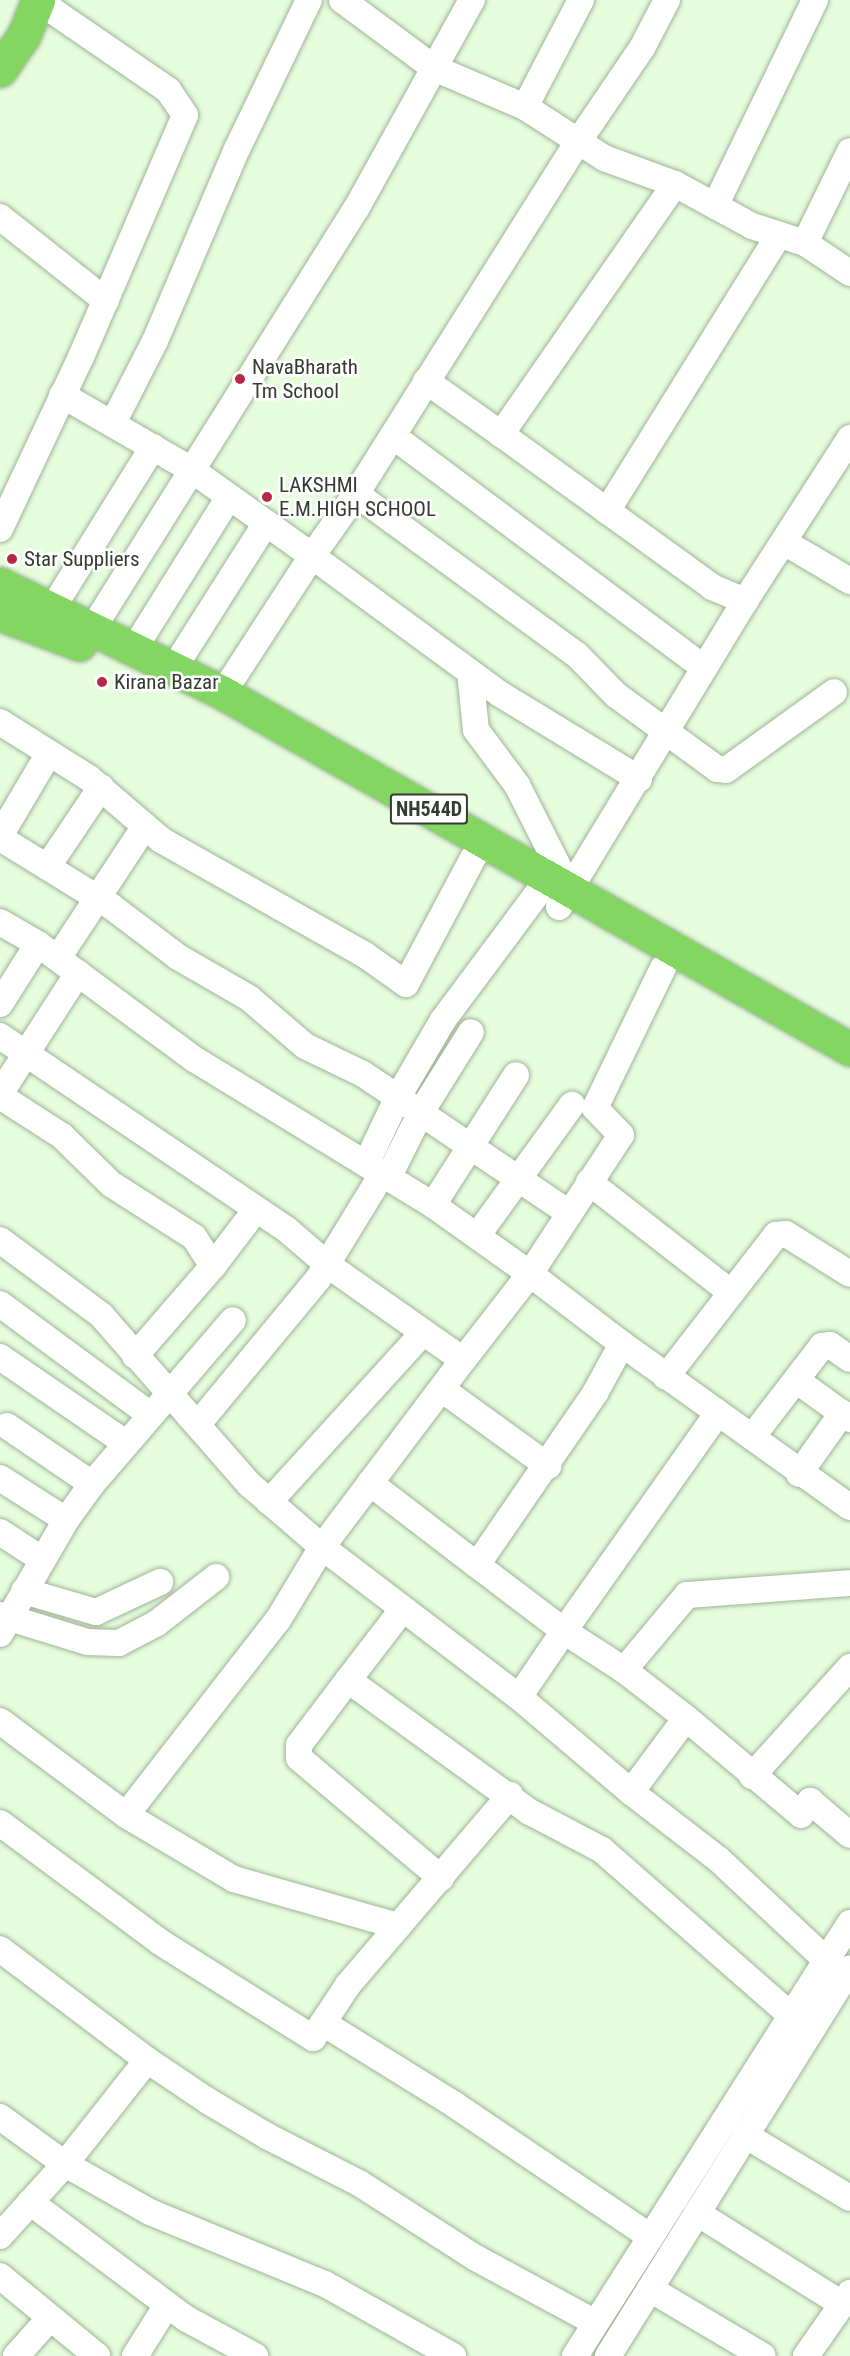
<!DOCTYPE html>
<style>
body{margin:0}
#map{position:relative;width:850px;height:2356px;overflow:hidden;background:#e6fdde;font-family:"Roboto Condensed",sans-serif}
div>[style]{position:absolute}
.roads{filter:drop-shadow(0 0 2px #9eb396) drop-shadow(0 0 2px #9eb396)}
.minor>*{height:26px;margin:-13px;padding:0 13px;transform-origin:13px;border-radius:13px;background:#fff}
.highway>*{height:33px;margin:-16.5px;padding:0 16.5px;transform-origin:16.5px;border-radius:16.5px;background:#84d663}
.dots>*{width:16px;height:16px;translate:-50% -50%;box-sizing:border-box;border:3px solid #fff;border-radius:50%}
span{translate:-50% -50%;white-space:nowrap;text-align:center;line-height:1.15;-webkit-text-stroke:5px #fff;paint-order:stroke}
.shield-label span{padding:2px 4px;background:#fff;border:2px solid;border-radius:4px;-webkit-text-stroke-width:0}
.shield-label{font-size:20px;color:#343c31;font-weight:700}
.poi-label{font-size:21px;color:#343c31}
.left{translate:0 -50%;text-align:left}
</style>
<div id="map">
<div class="roads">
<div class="minor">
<div style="left:342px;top:0;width:114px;rotate:36.5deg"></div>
<div style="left:434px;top:68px;width:99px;rotate:23.2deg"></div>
<div style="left:525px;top:107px;width:94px;rotate:32.8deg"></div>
<div style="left:604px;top:158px;width:76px;rotate:20.1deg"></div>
<div style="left:675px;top:184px;width:88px;rotate:28.6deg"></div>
<div style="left:752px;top:226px;width:56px;rotate:17.8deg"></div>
<div style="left:805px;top:243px;width:54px;rotate:33.7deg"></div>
<div style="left:525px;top:107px;width:121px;rotate:-62.4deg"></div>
<div style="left:675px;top:184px;width:305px;rotate:124.8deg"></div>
<div style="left:501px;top:434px;width:261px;rotate:35.9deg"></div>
<div style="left:712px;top:587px;width:36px;rotate:23deg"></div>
<div style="left:715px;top:206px;width:229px;rotate:-64.1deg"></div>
<div style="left:0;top:217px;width:135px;rotate:38.4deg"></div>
<div style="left:805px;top:243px;width:102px;rotate:-63.9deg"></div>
<div style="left:426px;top:381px;width:92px;rotate:35.2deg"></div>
<div style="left:62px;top:395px;width:150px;rotate:30deg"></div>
<div style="left:192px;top:470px;width:308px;rotate:-57.9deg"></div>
<div style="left:356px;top:209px;width:239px;rotate:-61deg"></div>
<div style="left:113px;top:423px;width:92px;rotate:-62.9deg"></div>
<div style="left:155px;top:341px;width:209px;rotate:-66.9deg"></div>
<div style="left:237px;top:149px;width:165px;rotate:-64.2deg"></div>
<div style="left:393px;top:436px;width:388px;rotate:36.7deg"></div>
<div style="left:356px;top:494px;width:273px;rotate:36.1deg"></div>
<div style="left:577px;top:655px;width:56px;rotate:45.7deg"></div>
<div style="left:616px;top:695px;width:125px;rotate:36.2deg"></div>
<div style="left:717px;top:769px;width:9px;rotate:6deg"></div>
<div style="left:726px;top:770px;width:133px;rotate:-35.8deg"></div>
<div style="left:607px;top:511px;width:325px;rotate:-58.1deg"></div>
<div style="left:0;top:529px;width:190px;rotate:-64.8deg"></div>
<div style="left:81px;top:357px;width:263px;rotate:-66.7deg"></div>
<div style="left:185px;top:115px;width:30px;rotate:-124deg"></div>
<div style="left:168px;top:90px;width:159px;rotate:-145.5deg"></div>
<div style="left:784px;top:542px;width:77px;rotate:30.6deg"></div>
<div style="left:52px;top:609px;width:191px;rotate:-58.1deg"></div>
<div style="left:93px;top:628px;width:186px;rotate:-57.9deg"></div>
<div style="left:192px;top:470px;width:148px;rotate:35.6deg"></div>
<div style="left:312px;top:556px;width:76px;rotate:-54.6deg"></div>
<div style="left:356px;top:494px;width:416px;rotate:-57.8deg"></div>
<div style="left:578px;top:142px;width:114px;rotate:-55.8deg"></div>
<div style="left:642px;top:48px;width:54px;rotate:-62.5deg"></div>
<div style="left:134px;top:649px;width:179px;rotate:-58deg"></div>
<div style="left:174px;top:668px;width:172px;rotate:-57.6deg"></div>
<div style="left:470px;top:672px;width:58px;rotate:84.1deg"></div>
<div style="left:476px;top:730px;width:69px;rotate:53.3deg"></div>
<div style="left:517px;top:785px;width:118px;rotate:63.2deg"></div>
<div style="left:223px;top:693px;width:163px;rotate:-57deg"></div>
<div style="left:312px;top:556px;width:233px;rotate:36.3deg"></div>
<div style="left:500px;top:694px;width:163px;rotate:31.4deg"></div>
<div style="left:0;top:722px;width:105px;rotate:32.2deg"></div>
<div style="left:89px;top:778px;width:95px;rotate:40.7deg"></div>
<div style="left:161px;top:840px;width:234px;rotate:29.4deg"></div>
<div style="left:365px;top:955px;width:50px;rotate:35.3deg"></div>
<div style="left:406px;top:984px;width:143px;rotate:-62deg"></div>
<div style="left:0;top:836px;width:96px;rotate:-59.4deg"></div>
<div style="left:0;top:838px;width:132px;rotate:31.6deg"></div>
<div style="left:112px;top:907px;width:83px;rotate:37.1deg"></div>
<div style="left:178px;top:957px;width:82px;rotate:30deg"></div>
<div style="left:249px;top:998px;width:74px;rotate:40.6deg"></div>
<div style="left:305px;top:1046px;width:64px;rotate:25.8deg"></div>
<div style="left:363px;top:1074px;width:249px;rotate:34deg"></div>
<div style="left:48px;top:866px;width:95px;rotate:-56.1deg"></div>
<div style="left:559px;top:907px;width:358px;rotate:-58.7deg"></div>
<div style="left:745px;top:601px;width:194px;rotate:-57.2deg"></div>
<div style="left:0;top:922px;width:44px;rotate:30.1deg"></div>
<div style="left:58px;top:958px;width:158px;rotate:-56.6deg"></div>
<div style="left:0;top:1004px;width:71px;rotate:-57.7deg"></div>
<div style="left:38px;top:944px;width:194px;rotate:36.4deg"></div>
<div style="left:194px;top:1059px;width:280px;rotate:31.4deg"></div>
<div style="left:433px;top:1205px;width:119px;rotate:35.4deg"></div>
<div style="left:530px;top:1274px;width:109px;rotate:127.9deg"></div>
<div style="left:463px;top:1360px;width:165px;rotate:-144.9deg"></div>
<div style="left:328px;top:1265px;width:55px;rotate:-139.4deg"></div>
<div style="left:286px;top:1229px;width:345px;rotate:-146deg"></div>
<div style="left:0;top:1094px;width:144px;rotate:-57.2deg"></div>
<div style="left:0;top:1096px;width:74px;rotate:32.8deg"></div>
<div style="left:62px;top:1136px;width:69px;rotate:44.4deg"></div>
<div style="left:111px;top:1184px;width:98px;rotate:32.6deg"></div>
<div style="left:194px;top:1237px;width:35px;rotate:57deg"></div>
<div style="left:213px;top:1266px;width:119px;rotate:130.9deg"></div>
<div style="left:366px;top:1164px;width:74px;rotate:-64.5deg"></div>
<div style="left:398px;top:1097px;width:89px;rotate:-59.7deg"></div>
<div style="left:443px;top:1020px;width:157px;rotate:-53.3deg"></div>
<div style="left:388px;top:1178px;width:74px;rotate:-63.4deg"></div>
<div style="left:421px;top:1112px;width:94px;rotate:-58deg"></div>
<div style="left:589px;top:1182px;width:177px;rotate:37.9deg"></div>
<div style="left:433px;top:1205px;width:154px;rotate:-57.4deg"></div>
<div style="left:477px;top:1236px;width:162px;rotate:-54.1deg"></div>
<div style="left:0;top:1240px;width:126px;rotate:36.6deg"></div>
<div style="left:101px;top:1315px;width:225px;rotate:48.8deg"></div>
<div style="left:249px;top:1484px;width:96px;rotate:40.8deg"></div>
<div style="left:322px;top:1547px;width:234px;rotate:-53deg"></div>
<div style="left:213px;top:1266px;width:69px;rotate:-52.6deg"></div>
<div style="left:0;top:1304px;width:185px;rotate:36.4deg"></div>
<div style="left:622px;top:1344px;width:280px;rotate:35.6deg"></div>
<div style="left:0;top:1357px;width:150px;rotate:34.4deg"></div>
<div style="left:666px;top:1377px;width:180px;rotate:-52.2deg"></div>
<div style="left:776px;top:1235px;width:10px;rotate:-6deg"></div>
<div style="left:786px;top:1234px;width:75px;rotate:32deg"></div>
<div style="left:796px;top:1380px;width:67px;rotate:35.8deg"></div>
<div style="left:443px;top:1390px;width:130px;rotate:35.9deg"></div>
<div style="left:198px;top:1424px;width:188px;rotate:-50.4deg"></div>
<div style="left:318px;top:1279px;width:123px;rotate:-58.6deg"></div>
<div style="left:7px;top:1426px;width:103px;rotate:34.3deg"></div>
<div style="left:752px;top:1437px;width:115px;rotate:-52.4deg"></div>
<div style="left:822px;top:1346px;width:8px;rotate:-7deg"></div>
<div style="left:830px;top:1345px;width:24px;rotate:35deg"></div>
<div style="left:799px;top:1474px;width:75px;rotate:-54.8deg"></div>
<div style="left:0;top:1478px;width:78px;rotate:32.5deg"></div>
<div style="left:370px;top:1483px;width:135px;rotate:37.5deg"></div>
<div style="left:477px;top:1565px;width:209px;rotate:-55.5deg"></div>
<div style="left:595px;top:1393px;width:56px;rotate:-61.1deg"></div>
<div style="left:622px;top:1344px;width:116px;rotate:-142.7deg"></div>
<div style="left:530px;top:1274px;width:166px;rotate:-56.8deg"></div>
<div style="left:621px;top:1135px;width:37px;rotate:-134deg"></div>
<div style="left:595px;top:1108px;width:156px;rotate:-64.1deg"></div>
<div style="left:269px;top:1502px;width:229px;rotate:-47.7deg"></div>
<div style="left:0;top:1532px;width:51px;rotate:33.1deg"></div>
<div style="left:477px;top:1565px;width:109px;rotate:37.2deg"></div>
<div style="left:564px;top:1631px;width:80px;rotate:124.3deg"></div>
<div style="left:24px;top:1591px;width:75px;rotate:16.3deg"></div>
<div style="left:96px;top:1612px;width:71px;rotate:-25.1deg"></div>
<div style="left:402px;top:1610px;width:88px;rotate:127.6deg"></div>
<div style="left:348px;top:1680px;width:225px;rotate:36deg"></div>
<div style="left:530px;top:1812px;width:81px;rotate:27.8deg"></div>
<div style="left:602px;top:1850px;width:254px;rotate:41.2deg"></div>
<div style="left:0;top:1615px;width:91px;rotate:17.2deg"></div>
<div style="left:87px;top:1642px;width:32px;rotate:2deg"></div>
<div style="left:119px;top:1643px;width:43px;rotate:-27.8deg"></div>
<div style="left:157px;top:1623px;width:75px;rotate:-37.9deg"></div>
<div style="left:0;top:1634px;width:132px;rotate:-59.9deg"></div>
<div style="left:66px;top:1520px;width:44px;rotate:-54.2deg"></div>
<div style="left:92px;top:1484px;width:216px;rotate:-49.3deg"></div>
<div style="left:624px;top:1670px;width:72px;rotate:-147deg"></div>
<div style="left:564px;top:1631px;width:266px;rotate:-54.8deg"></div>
<div style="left:348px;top:1680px;width:81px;rotate:127deg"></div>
<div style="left:299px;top:1745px;width:13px;rotate:90deg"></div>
<div style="left:299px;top:1758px;width:186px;rotate:40.2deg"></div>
<div style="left:686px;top:1718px;width:150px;rotate:40.1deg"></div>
<div style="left:801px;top:1815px;width:17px;rotate:-57deg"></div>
<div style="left:810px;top:1801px;width:52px;rotate:40.4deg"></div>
<div style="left:0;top:1721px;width:157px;rotate:36.7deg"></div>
<div style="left:126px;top:1815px;width:247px;rotate:-52.1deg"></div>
<div style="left:278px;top:1620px;width:85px;rotate:-58.9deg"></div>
<div style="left:322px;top:1547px;width:248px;rotate:37.3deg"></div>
<div style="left:519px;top:1697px;width:147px;rotate:40.3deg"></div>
<div style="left:752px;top:1776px;width:147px;rotate:-48deg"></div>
<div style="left:126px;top:1815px;width:126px;rotate:30.7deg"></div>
<div style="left:234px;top:1879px;width:171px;rotate:16deg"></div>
<div style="left:0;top:1823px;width:199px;rotate:36.6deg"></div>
<div style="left:160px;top:1942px;width:181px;rotate:32.1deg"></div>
<div style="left:313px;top:2038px;width:64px;rotate:-56.6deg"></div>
<div style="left:348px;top:1985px;width:250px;rotate:-49.5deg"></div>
<div style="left:0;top:1949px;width:184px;rotate:37.1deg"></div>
<div style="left:147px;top:2060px;width:73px;rotate:33.9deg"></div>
<div style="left:208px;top:2101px;width:69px;rotate:30.7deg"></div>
<div style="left:267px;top:2136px;width:103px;rotate:27.1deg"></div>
<div style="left:359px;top:2183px;width:139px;rotate:32.7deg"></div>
<div style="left:476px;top:2258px;width:134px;rotate:28.5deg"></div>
<div style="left:825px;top:1959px;width:146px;rotate:-136.9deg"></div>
<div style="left:718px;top:1859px;width:110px;rotate:-142.4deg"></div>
<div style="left:631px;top:1792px;width:92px;rotate:-53.4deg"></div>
<div style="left:686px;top:1718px;width:78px;rotate:-142.3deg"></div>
<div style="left:624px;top:1670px;width:98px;rotate:-50deg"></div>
<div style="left:687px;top:1595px;width:163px;rotate:-4.2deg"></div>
<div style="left:323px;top:2023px;width:155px;rotate:31.8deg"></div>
<div style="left:455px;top:2105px;width:236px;rotate:34deg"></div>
<div style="left:0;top:2117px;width:80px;rotate:35.9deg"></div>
<div style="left:65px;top:2164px;width:98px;rotate:29.5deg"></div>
<div style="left:150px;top:2212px;width:189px;rotate:22.4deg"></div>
<div style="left:325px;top:2284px;width:147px;rotate:29.4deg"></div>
<div style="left:745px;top:2135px;width:122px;rotate:31deg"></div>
<div style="left:30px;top:2202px;width:194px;rotate:36.8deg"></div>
<div style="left:185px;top:2318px;width:80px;rotate:28.5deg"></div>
<div style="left:697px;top:2213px;width:171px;rotate:32.1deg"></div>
<div style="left:0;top:2236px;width:97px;rotate:-47.9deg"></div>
<div style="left:65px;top:2164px;width:132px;rotate:-51.7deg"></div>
<div style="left:0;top:2276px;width:126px;rotate:39.5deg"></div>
<div style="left:650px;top:2289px;width:131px;rotate:30.7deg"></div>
<div style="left:16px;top:2356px;width:51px;rotate:-48.2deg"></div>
<div style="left:135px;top:2356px;width:60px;rotate:-57.9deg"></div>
<div style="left:575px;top:2356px;width:513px;rotate:-57.58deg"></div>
<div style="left:608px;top:2356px;width:457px;rotate:-58deg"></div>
<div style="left:806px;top:2356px;width:77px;rotate:-55.1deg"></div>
</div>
<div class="highway">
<div style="left:0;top:70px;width:42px;rotate:-55.6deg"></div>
<div style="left:24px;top:35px;width:38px;rotate:-68deg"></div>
<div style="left:0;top:584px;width:248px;rotate:26deg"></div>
<div style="left:223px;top:693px;width:721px;rotate:29.59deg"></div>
<div style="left:0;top:614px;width:85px;rotate:20.8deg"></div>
</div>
</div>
<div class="dots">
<div style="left:240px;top:379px;background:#b82745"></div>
<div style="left:267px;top:497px;background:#b82745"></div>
<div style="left:12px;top:559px;background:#b82745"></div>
<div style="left:102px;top:682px;background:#b82745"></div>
</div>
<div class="shield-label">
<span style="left:429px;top:809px">NH544D</span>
</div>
<div class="poi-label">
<span class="left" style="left:252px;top:379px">NavaBharath<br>Tm School</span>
<span class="left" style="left:279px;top:497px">LAKSHMI<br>E.M.HIGH SCHOOL</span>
<span class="left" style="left:24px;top:559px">Star Suppliers</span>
<span class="left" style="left:114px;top:682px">Kirana Bazar</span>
</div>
</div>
